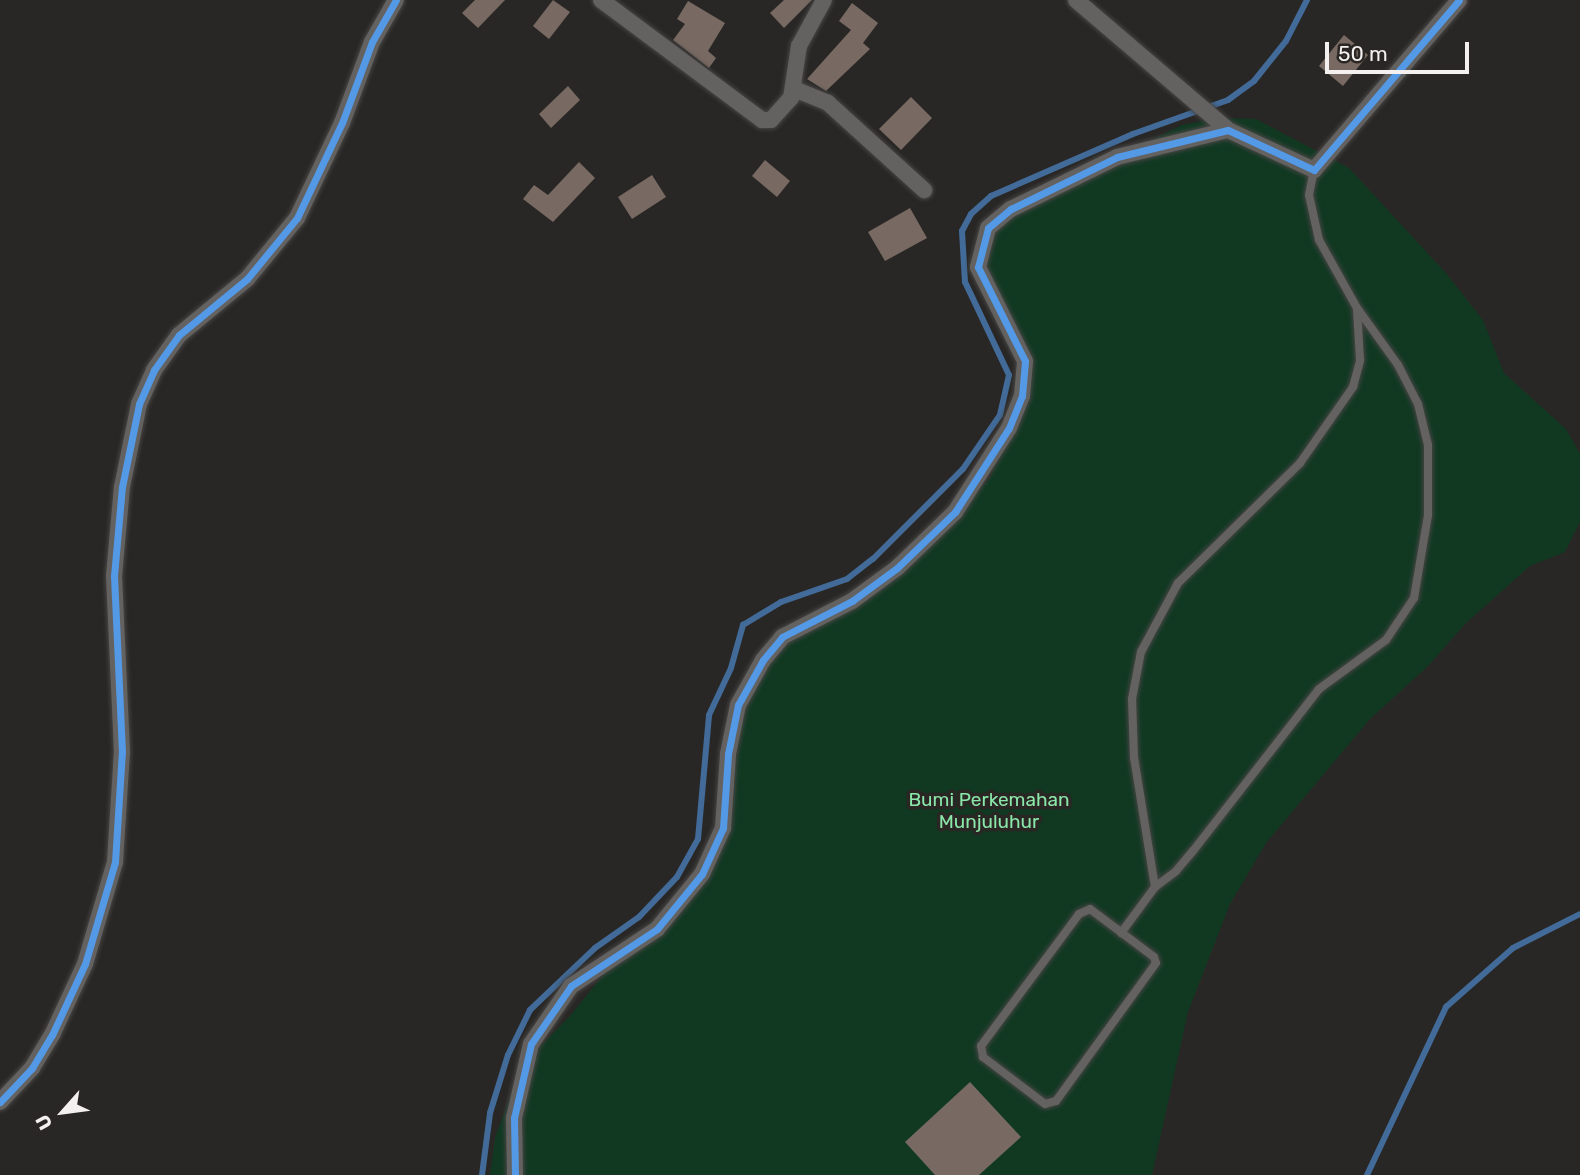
<!DOCTYPE html>
<style>
body{margin:0}
#map{position:relative;width:1580px;height:1175px;overflow:hidden;background:#292725;font-family:Rubik,sans-serif}
div>[style]{position:absolute}
.green>*{inset:0;background:#113922}
.stream>*{height:6px;margin:-3px;padding:0 3px;transform-origin:3px;border-radius:3px;background:#426b99}
.building>*{inset:0;background:#786a62}
.roads{filter:drop-shadow(0 0 2px #464544) drop-shadow(0 0 2px #464544)}
.service>*{height:8px;margin:-4px;padding:0 4px;transform-origin:4px;border-radius:4px;background:#646261}
.minor>*{height:16px;margin:-8px;padding:0 8px;transform-origin:8px;border-radius:8px;background:#646261}
.cycleway>*{height:7px;margin:-3.5px;padding:0 3.5px;transform-origin:3.5px;border-radius:3.5px;background:#5399e6}
span{translate:-50% -50%;white-space:nowrap;text-align:center;line-height:1.15;-webkit-text-stroke:7px #2a2624;paint-order:stroke}
.park-label{font-size:19px;color:#8ae7a9}
.north{position:absolute;left:28px;top:1077px;width:70px;height:70px;-webkit-text-stroke:5px #2a2624;paint-order:stroke;rotate:242deg;font-size:19px;font-weight:700;line-height:28px;text-align:center;color:#f3f0ef}
.north::after{content:'';display:block;margin:auto;width:24px;height:32px;background:#f3f0ef;clip-path:polygon(50% 0,100% 100%,50% 72%,0 100%)}
.scale{position:absolute;left:1325px;top:42px;width:144px;height:32px;box-sizing:border-box;border:4px solid #f3f0ef;border-top:0;padding-left:9px;font-size:21px;line-height:24px;white-space:nowrap;color:#f3f0ef;-webkit-text-stroke:5px #2a2624;paint-order:stroke}
</style>
<div id="map">
<div class="green">
<div style="clip-path:polygon(1217px 118px,1256px 119px,1349px 168px,1445px 272px,1483px 320px,1504px 373px,1566px 429px,1580px 454px,1580px 522px,1565px 552px,1530px 566px,1466px 623px,1427px 667px,1370px 719px,1266px 843px,1230px 904px,1188px 1012px,1152px 1175px,490px 1175px,495px 1138px,521px 1066px,569px 1017px,633px 938px,700px 879px,730px 799px,750px 665px,791px 626px,910px 560px,990px 478px,1030px 372px,985px 278px,982px 249px,1001px 212px,1182px 125px)"></div>
</div>
<div class="stream">
<div style="left:482px;top:1175px;width:63px;rotate:-82.6deg"></div>
<div style="left:490px;top:1113px;width:61px;rotate:-72.8deg"></div>
<div style="left:508px;top:1055px;width:50px;rotate:-63.9deg"></div>
<div style="left:530px;top:1010px;width:90px;rotate:-43.6deg"></div>
<div style="left:595px;top:948px;width:54px;rotate:-35.2deg"></div>
<div style="left:639px;top:917px;width:55px;rotate:-46.5deg"></div>
<div style="left:677px;top:877px;width:43px;rotate:-61.1deg"></div>
<div style="left:698px;top:839px;width:124px;rotate:-84.9deg"></div>
<div style="left:709px;top:715px;width:52px;rotate:-64.9deg"></div>
<div style="left:731px;top:668px;width:45px;rotate:-74.4deg"></div>
<div style="left:743px;top:625px;width:44px;rotate:-31.2deg"></div>
<div style="left:781px;top:602px;width:70px;rotate:-19.2deg"></div>
<div style="left:847px;top:579px;width:33px;rotate:-38deg"></div>
<div style="left:873px;top:559px;width:127px;rotate:-45deg"></div>
<div style="left:963px;top:469px;width:65px;rotate:-55.6deg"></div>
<div style="left:1000px;top:415px;width:41px;rotate:-77.3deg"></div>
<div style="left:1009px;top:375px;width:103px;rotate:-115.3deg"></div>
<div style="left:965px;top:282px;width:51px;rotate:-93.4deg"></div>
<div style="left:962px;top:231px;width:19px;rotate:-62deg"></div>
<div style="left:971px;top:214px;width:27px;rotate:-42deg"></div>
<div style="left:991px;top:196px;width:155px;rotate:-23.6deg"></div>
<div style="left:1133px;top:134px;width:101px;rotate:-19.7deg"></div>
<div style="left:1228px;top:100px;width:32px;rotate:-36deg"></div>
<div style="left:1254px;top:81px;width:51px;rotate:-51.3deg"></div>
<div style="left:1286px;top:41px;width:46px;rotate:-62.9deg"></div>
<div style="left:1367px;top:1175px;width:186px;rotate:-64.8deg"></div>
<div style="left:1446px;top:1007px;width:89px;rotate:-41.4deg"></div>
<div style="left:1513px;top:948px;width:75px;rotate:-26.9deg"></div>
</div>
<div class="building">
<div style="clip-path:polygon(475px 0,505px 0,478px 28px,462px 13px)"></div>
<div style="clip-path:polygon(553px 0,570px 12px,549px 39px,533px 26px)"></div>
<div style="clip-path:polygon(784px 0,812px 0,784px 28px,770px 13px)"></div>
<div style="clip-path:polygon(688px 1px,725px 23px,708px 51px,716px 58px,709px 68px,673px 40px,685px 24px,677px 19px)"></div>
<div style="clip-path:polygon(852px 3px,878px 23px,863px 43px,870px 49px,826px 91px,807px 79px,851px 30px,839px 21px)"></div>
<div style="clip-path:polygon(1344px 35px,1368px 55px,1343px 86px,1319px 66px)"></div>
<div style="clip-path:polygon(568px 86px,580px 100px,551px 128px,539px 114px)"></div>
<div style="clip-path:polygon(911px 97px,932px 118px,901px 150px,879px 129px)"></div>
<div style="clip-path:polygon(765px 160px,790px 181px,777px 197px,752px 176px)"></div>
<div style="clip-path:polygon(579px 162px,595px 178px,553px 222px,523px 199px,534px 185px,548px 195px)"></div>
<div style="clip-path:polygon(652px 175px,666px 197px,632px 219px,618px 197px)"></div>
<div style="clip-path:polygon(910px 208px,927px 238px,885px 261px,868px 232px)"></div>
<div style="clip-path:polygon(970px 1082px,1021px 1137px,979px 1175px,935px 1175px,905px 1142px)"></div>
</div>
<div class="roads">
<div class="service">
<div style="left:1155px;top:887px;width:131px;rotate:-99.2deg"></div>
<div style="left:1134px;top:758px;width:59px;rotate:-91.9deg"></div>
<div style="left:1132px;top:699px;width:48px;rotate:-79.2deg"></div>
<div style="left:1141px;top:652px;width:78px;rotate:-61.8deg"></div>
<div style="left:1178px;top:583px;width:171px;rotate:-44.5deg"></div>
<div style="left:1300px;top:463px;width:93px;rotate:-55.1deg"></div>
<div style="left:1353px;top:387px;width:28px;rotate:-75deg"></div>
<div style="left:1360px;top:360px;width:50px;rotate:-93.4deg"></div>
<div style="left:1090px;top:909px;width:80px;rotate:36.9deg"></div>
<div style="left:1154px;top:957px;width:6px;rotate:72deg"></div>
<div style="left:1156px;top:963px;width:170px;rotate:125.9deg"></div>
<div style="left:1056px;top:1101px;width:11px;rotate:165deg"></div>
<div style="left:1045px;top:1104px;width:78px;rotate:-142.8deg"></div>
<div style="left:983px;top:1057px;width:11px;rotate:-100deg"></div>
<div style="left:981px;top:1046px;width:164px;rotate:-53.4deg"></div>
<div style="left:1079px;top:914px;width:12px;rotate:-24deg"></div>
<div style="left:1121px;top:933px;width:57px;rotate:-53.5deg"></div>
<div style="left:1155px;top:887px;width:26px;rotate:-37deg"></div>
<div style="left:1176px;top:871px;width:26px;rotate:-50deg"></div>
<div style="left:1193px;top:851px;width:205px;rotate:-52.1deg"></div>
<div style="left:1319px;top:689px;width:83px;rotate:-36.2deg"></div>
<div style="left:1386px;top:640px;width:50px;rotate:-56.3deg"></div>
<div style="left:1414px;top:598px;width:84px;rotate:-80.4deg"></div>
<div style="left:1428px;top:515px;width:70px;rotate:-90deg"></div>
<div style="left:1428px;top:445px;width:42px;rotate:-103.7deg"></div>
<div style="left:1418px;top:404px;width:44px;rotate:-117.1deg"></div>
<div style="left:1398px;top:365px;width:70px;rotate:-125.7deg"></div>
<div style="left:1357px;top:308px;width:78px;rotate:-119.2deg"></div>
<div style="left:1319px;top:240px;width:46px;rotate:-102.5deg"></div>
<div style="left:1309px;top:195px;width:25px;rotate:-79deg"></div>
</div>
<div class="minor">
<div style="left:601px;top:0;width:201px;rotate:36.7deg"></div>
<div style="left:762px;top:120px;width:9px"></div>
<div style="left:771px;top:120px;width:30px;rotate:-48deg"></div>
<div style="left:791px;top:98px;width:53px;rotate:-81.3deg"></div>
<div style="left:799px;top:46px;width:52px;rotate:-61.5deg"></div>
<div style="left:1076px;top:0;width:200px;rotate:40.5deg"></div>
<div style="left:794px;top:89px;width:37px;rotate:22deg"></div>
<div style="left:828px;top:103px;width:130px;rotate:42.2deg"></div>
<div style="left:0;top:1102px;width:47px;rotate:-46.7deg"></div>
<div style="left:32px;top:1068px;width:39px;rotate:-59deg"></div>
<div style="left:52px;top:1035px;width:78px;rotate:-65.1deg"></div>
<div style="left:85px;top:964px;width:106px;rotate:-73.6deg"></div>
<div style="left:115px;top:862px;width:110px;rotate:-86.4deg"></div>
<div style="left:122px;top:752px;width:176px;rotate:-92.6deg"></div>
<div style="left:114px;top:576px;width:89px;rotate:-84.9deg"></div>
<div style="left:122px;top:487px;width:85px;rotate:-78.4deg"></div>
<div style="left:139px;top:404px;width:37px;rotate:-66deg"></div>
<div style="left:154px;top:370px;width:43px;rotate:-54.5deg"></div>
<div style="left:179px;top:335px;width:88px;rotate:-39.5deg"></div>
<div style="left:247px;top:279px;width:79px;rotate:-50.7deg"></div>
<div style="left:297px;top:218px;width:105px;rotate:-64.7deg"></div>
<div style="left:342px;top:123px;width:86px;rotate:-69.7deg"></div>
<div style="left:372px;top:42px;width:48px;rotate:-60.3deg"></div>
<div style="left:515px;top:1175px;width:57px;rotate:-91deg"></div>
<div style="left:514px;top:1118px;width:76px;rotate:-77.1deg"></div>
<div style="left:531px;top:1044px;width:70px;rotate:-55.4deg"></div>
<div style="left:571px;top:986px;width:103px;rotate:-33.5deg"></div>
<div style="left:657px;top:929px;width:71px;rotate:-50.7deg"></div>
<div style="left:702px;top:874px;width:51px;rotate:-65.5deg"></div>
<div style="left:723px;top:828px;width:74px;rotate:-86.1deg"></div>
<div style="left:728px;top:754px;width:50px;rotate:-78.5deg"></div>
<div style="left:738px;top:705px;width:51px;rotate:-60.9deg"></div>
<div style="left:763px;top:660px;width:30px;rotate:-50deg"></div>
<div style="left:782px;top:637px;width:79px;rotate:-27.2deg"></div>
<div style="left:852px;top:601px;width:56px;rotate:-36.3deg"></div>
<div style="left:897px;top:568px;width:81px;rotate:-44deg"></div>
<div style="left:955px;top:512px;width:100px;rotate:-57.3deg"></div>
<div style="left:1009px;top:428px;width:35px;rotate:-68deg"></div>
<div style="left:1022px;top:396px;width:35px;rotate:-85deg"></div>
<div style="left:1025px;top:361px;width:105px;rotate:-116.6deg"></div>
<div style="left:978px;top:267px;width:40px;rotate:-75.6deg"></div>
<div style="left:988px;top:228px;width:30px;rotate:-40deg"></div>
<div style="left:1011px;top:209px;width:118px;rotate:-26.1deg"></div>
<div style="left:1117px;top:157px;width:114px;rotate:-13.7deg"></div>
<div style="left:1228px;top:130px;width:95px;rotate:24.9deg"></div>
<div style="left:1314px;top:170px;width:223px;rotate:-49.5deg"></div>
</div>
</div>
<div class="cycleway">
<div style="left:0;top:1102px;width:47px;rotate:-46.7deg"></div>
<div style="left:32px;top:1068px;width:39px;rotate:-59deg"></div>
<div style="left:52px;top:1035px;width:78px;rotate:-65.1deg"></div>
<div style="left:85px;top:964px;width:106px;rotate:-73.6deg"></div>
<div style="left:115px;top:862px;width:110px;rotate:-86.4deg"></div>
<div style="left:122px;top:752px;width:176px;rotate:-92.6deg"></div>
<div style="left:114px;top:576px;width:89px;rotate:-84.9deg"></div>
<div style="left:122px;top:487px;width:85px;rotate:-78.4deg"></div>
<div style="left:139px;top:404px;width:37px;rotate:-66deg"></div>
<div style="left:154px;top:370px;width:43px;rotate:-54.5deg"></div>
<div style="left:179px;top:335px;width:88px;rotate:-39.5deg"></div>
<div style="left:247px;top:279px;width:79px;rotate:-50.7deg"></div>
<div style="left:297px;top:218px;width:105px;rotate:-64.7deg"></div>
<div style="left:342px;top:123px;width:86px;rotate:-69.7deg"></div>
<div style="left:372px;top:42px;width:48px;rotate:-60.3deg"></div>
<div style="left:515px;top:1175px;width:57px;rotate:-91deg"></div>
<div style="left:514px;top:1118px;width:76px;rotate:-77.1deg"></div>
<div style="left:531px;top:1044px;width:70px;rotate:-55.4deg"></div>
<div style="left:571px;top:986px;width:103px;rotate:-33.5deg"></div>
<div style="left:657px;top:929px;width:71px;rotate:-50.7deg"></div>
<div style="left:702px;top:874px;width:51px;rotate:-65.5deg"></div>
<div style="left:723px;top:828px;width:74px;rotate:-86.1deg"></div>
<div style="left:728px;top:754px;width:50px;rotate:-78.5deg"></div>
<div style="left:738px;top:705px;width:51px;rotate:-60.9deg"></div>
<div style="left:763px;top:660px;width:30px;rotate:-50deg"></div>
<div style="left:782px;top:637px;width:79px;rotate:-27.2deg"></div>
<div style="left:852px;top:601px;width:56px;rotate:-36.3deg"></div>
<div style="left:897px;top:568px;width:81px;rotate:-44deg"></div>
<div style="left:955px;top:512px;width:100px;rotate:-57.3deg"></div>
<div style="left:1009px;top:428px;width:35px;rotate:-68deg"></div>
<div style="left:1022px;top:396px;width:35px;rotate:-85deg"></div>
<div style="left:1025px;top:361px;width:105px;rotate:-116.6deg"></div>
<div style="left:978px;top:267px;width:40px;rotate:-75.6deg"></div>
<div style="left:988px;top:228px;width:30px;rotate:-40deg"></div>
<div style="left:1011px;top:209px;width:118px;rotate:-26.1deg"></div>
<div style="left:1117px;top:157px;width:114px;rotate:-13.7deg"></div>
<div style="left:1228px;top:130px;width:95px;rotate:24.9deg"></div>
<div style="left:1314px;top:170px;width:223px;rotate:-49.5deg"></div>
</div>
<div class="park-label">
<span style="left:989px;top:811px">Bumi Perkemahan<br>Munjuluhur</span>
</div>
<div class="north">U</div>
<div class="scale">50 m</div>
</div>
